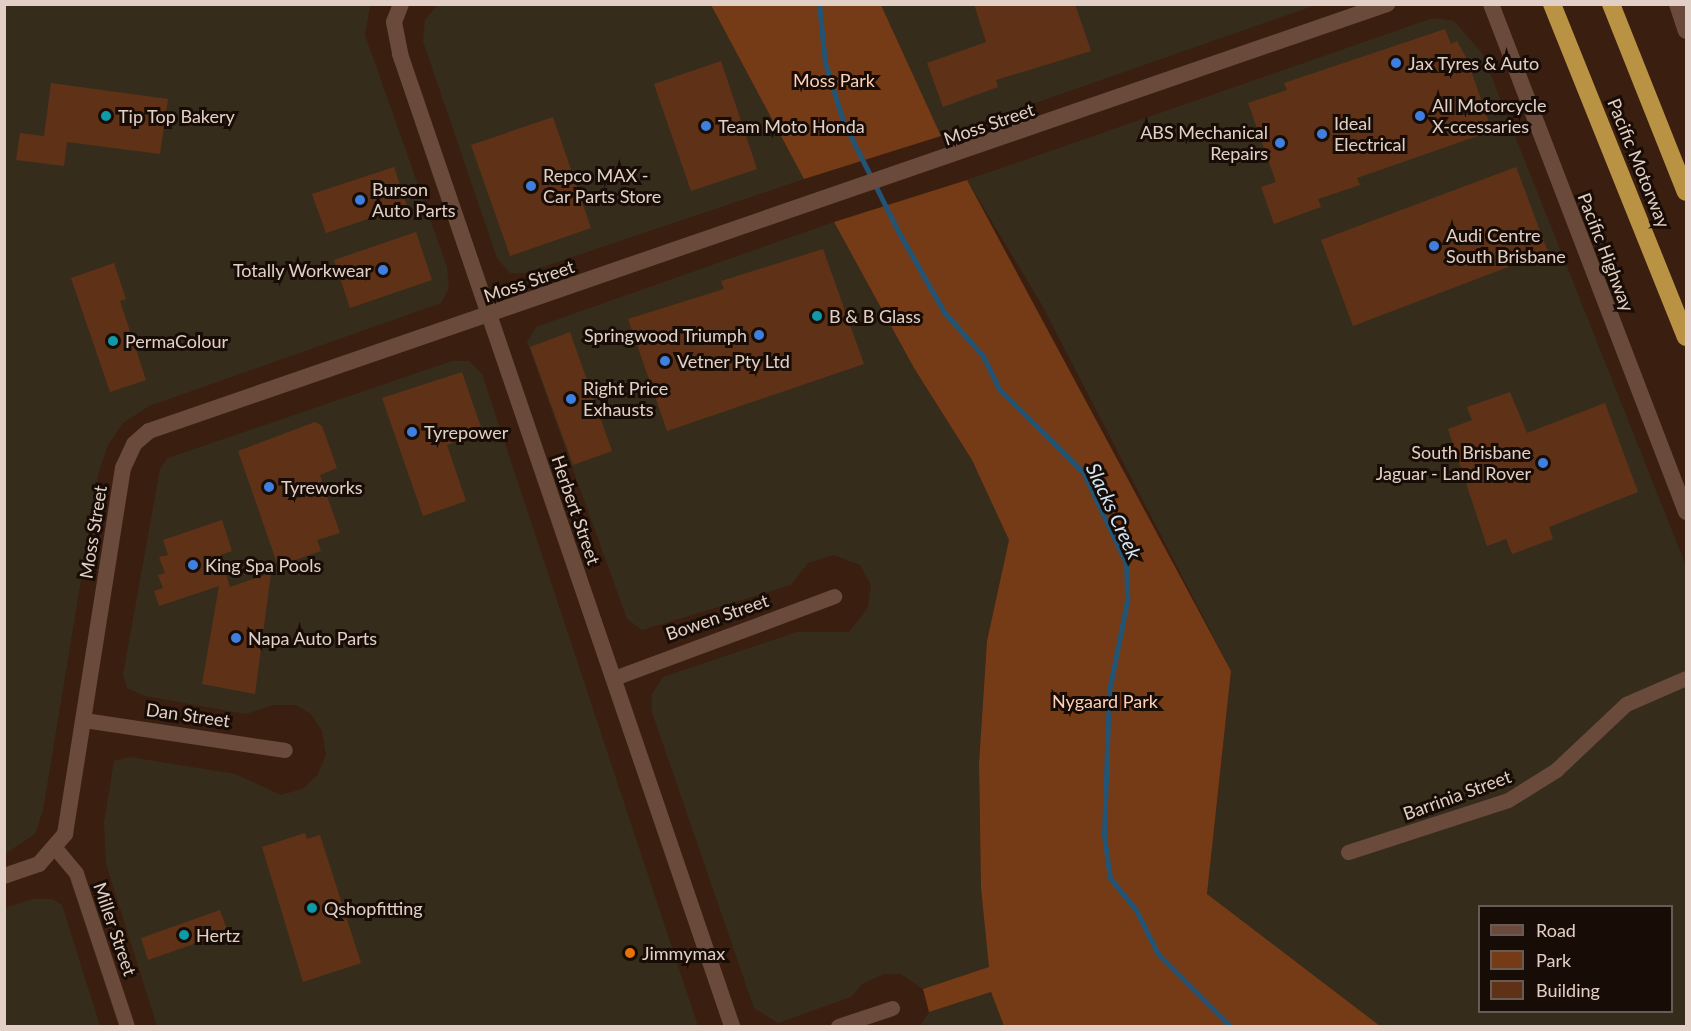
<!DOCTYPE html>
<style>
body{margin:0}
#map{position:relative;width:1691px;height:1031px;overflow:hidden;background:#3a1f10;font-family:Lato,sans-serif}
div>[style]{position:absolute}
.industrial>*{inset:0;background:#362c1c}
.green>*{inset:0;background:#753b17}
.stream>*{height:5px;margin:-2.5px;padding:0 2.5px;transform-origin:2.5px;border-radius:2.5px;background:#225475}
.building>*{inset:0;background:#5f3217}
.minor>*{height:15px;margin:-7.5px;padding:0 7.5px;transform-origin:7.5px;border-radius:7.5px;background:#6a4b3b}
.tertiary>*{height:16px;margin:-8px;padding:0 8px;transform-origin:8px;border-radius:8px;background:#6a4b3b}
.motorway>*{height:18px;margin:-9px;padding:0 9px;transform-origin:9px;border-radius:9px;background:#b99343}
.dots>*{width:16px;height:16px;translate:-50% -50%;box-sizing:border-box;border:3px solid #180c06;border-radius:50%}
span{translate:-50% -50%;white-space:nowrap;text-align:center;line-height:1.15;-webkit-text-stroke:6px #180c06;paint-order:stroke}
.poi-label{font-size:18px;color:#e2d0c6}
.left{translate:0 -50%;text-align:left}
.right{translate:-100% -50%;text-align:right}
.park-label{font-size:18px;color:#ffd0b7}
.street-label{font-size:18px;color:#e2d0c6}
.water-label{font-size:20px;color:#d1e6f6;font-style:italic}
.frame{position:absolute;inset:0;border:6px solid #e2d0c6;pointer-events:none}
.legend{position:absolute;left:1478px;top:905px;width:195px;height:108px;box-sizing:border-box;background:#180c06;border:2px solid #695a53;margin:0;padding:8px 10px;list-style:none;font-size:18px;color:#e2d0c6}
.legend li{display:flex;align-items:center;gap:12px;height:30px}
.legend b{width:30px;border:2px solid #695a53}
</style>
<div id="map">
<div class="industrial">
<div style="clip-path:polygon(4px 5px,370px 5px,365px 35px,447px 267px,449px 288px,441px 303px,149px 406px,123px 423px,108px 445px,99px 471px,43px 810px,35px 834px,5px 854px)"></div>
<div style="clip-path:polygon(437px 5px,711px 5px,804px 179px,525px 273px,510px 273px,497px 258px,423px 41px,425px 20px)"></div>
<div style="clip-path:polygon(881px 5px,1316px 5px,941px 136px)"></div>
<div style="clip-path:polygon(evenodd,1433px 18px,1454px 21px,1482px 53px,1686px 566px,1686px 1026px,1380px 1026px,1207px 894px,1231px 671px,1042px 305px,967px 180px,1433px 18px,1480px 906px,1672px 906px,1672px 1012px,1480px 1012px,1480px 906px)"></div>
<div style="clip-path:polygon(834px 222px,914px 368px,972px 460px,1009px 540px,987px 641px,979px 763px,981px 888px,990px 967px,923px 989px,901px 974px,884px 974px,862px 984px,851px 997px,778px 1023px,754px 1008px,652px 712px,652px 694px,663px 677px,797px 632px,849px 632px,868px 608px,871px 585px,860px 565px,834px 555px,808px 563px,791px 585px,642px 630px,627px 619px,527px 342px,536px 327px)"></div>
<div style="clip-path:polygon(452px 361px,469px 361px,482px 374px,698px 1026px,157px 1026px,106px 864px,104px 823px,114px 761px,130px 757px,235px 774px,281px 795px,302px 789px,317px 776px,326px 755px,322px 731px,311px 714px,296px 705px,274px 705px,246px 714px,145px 696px,127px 688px,123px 675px,160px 469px,168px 458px)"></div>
<div style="clip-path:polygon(32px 899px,52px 899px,62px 905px,100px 1026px,5px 1026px,5px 908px)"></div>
<div style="clip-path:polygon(991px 992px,1004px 1026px,920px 1026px,929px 1012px)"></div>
</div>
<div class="green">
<div style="clip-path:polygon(711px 5px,881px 5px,941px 136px,804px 179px)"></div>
<div style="clip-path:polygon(967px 180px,1231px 671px,1207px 894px,1380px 1026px,1004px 1026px,991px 992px,929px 1012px,923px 989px,989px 967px,981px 888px,979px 763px,987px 641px,1009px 540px,972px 460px,914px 368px,834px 222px)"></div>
</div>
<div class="stream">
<div style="left:819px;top:4px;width:59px;rotate:84.2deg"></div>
<div style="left:825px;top:63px;width:61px;rotate:72.8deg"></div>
<div style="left:843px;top:121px;width:125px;rotate:63.4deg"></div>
<div style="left:899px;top:233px;width:91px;rotate:60.3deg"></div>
<div style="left:944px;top:312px;width:59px;rotate:48.4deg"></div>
<div style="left:983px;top:356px;width:37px;rotate:64deg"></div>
<div style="left:999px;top:389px;width:118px;rotate:44.7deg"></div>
<div style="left:1083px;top:472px;width:101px;rotate:64.7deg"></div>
<div style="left:1126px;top:563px;width:38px;rotate:88deg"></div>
<div style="left:1127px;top:601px;width:92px;rotate:101.3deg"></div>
<div style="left:1109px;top:691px;width:144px;rotate:92deg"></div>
<div style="left:1104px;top:835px;width:43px;rotate:82.1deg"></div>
<div style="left:1110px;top:878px;width:41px;rotate:50.9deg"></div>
<div style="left:1136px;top:910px;width:49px;rotate:63.4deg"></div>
<div style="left:1158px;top:954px;width:102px;rotate:45deg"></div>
</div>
<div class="building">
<div style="clip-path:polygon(974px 4px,1075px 4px,1091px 51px,996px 80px,998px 87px,943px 107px,927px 63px,986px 42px)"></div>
<div style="clip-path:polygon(1445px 29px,1451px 44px,1457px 41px,1467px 59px,1492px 131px,1357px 178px,1360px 185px,1318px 199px,1321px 207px,1274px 224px,1261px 187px,1276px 182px,1248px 103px,1287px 90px,1284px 83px)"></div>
<div style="clip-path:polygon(721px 61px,757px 169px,691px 191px,654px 84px)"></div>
<div style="clip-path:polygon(51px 83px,168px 99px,160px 154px,67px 142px,64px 166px,16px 160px,20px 133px,44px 136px)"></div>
<div style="clip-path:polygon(553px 117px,591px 228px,510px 256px,471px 145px)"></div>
<div style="clip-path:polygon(394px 167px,407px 206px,326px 233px,312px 194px)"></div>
<div style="clip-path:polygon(1516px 167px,1548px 252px,1353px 326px,1321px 240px)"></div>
<div style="clip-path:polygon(416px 232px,432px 280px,350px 308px,334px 260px)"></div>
<div style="clip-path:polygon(823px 249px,864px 364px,667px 431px,628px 319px,724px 289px,721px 281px)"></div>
<div style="clip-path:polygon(114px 263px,126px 299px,120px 301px,146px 380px,110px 392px,71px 278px)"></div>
<div style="clip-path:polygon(570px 332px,612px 451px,573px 465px,530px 347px)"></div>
<div style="clip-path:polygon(462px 372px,483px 433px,447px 445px,466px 501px,423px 516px,382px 398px)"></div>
<div style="clip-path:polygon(1510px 392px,1527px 433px,1605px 403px,1638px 492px,1549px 527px,1553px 539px,1512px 554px,1506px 539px,1487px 546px,1448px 429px,1472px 420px,1467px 407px)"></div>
<div style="clip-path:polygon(315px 422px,322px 426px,337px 468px,320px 475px,340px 533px,317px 540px,321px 551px,278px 566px,238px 451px)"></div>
<div style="clip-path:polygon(222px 520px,232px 551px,220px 555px,230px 587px,271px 573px,255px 694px,202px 684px,219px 586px,159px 606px,154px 591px,163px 588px,158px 575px,165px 573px,159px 557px,168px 555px,163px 540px)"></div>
<div style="clip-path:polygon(305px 833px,307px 839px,320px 835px,361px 963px,303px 982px,262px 847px)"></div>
<div style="clip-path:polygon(220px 910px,228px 932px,148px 960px,141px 938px)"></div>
</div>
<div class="minor">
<div style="left:614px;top:678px;width:235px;rotate:-20.4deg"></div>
<div style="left:84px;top:720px;width:203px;rotate:8.5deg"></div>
<div style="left:56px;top:849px;width:31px;rotate:50deg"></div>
<div style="left:76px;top:873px;width:161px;rotate:71.6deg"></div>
<div style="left:1348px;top:852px;width:168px;rotate:-18deg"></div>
<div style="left:1508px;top:800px;width:57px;rotate:-32deg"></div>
<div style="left:1556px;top:770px;width:96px;rotate:-43.3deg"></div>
<div style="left:1626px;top:704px;width:65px;rotate:-23.4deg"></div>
<div style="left:838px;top:1026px;width:57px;rotate:-18.4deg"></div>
</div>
<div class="tertiary">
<div style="left:401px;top:4px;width:19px;rotate:111deg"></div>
<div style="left:394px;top:22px;width:33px;rotate:79deg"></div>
<div style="left:400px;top:54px;width:1027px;rotate:71.14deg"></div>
<div style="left:1491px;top:4px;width:544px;rotate:69deg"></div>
<div style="left:1677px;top:4px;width:28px;rotate:72deg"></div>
<div style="left:4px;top:876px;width:37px;rotate:-19deg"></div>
<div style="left:39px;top:864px;width:40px;rotate:-49deg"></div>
<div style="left:65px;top:834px;width:371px;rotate:-81deg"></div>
<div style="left:123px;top:468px;width:26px;rotate:-65deg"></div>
<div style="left:134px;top:444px;width:20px;rotate:-41deg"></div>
<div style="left:149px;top:431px;width:1310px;rotate:-19.03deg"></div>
</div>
<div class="motorway">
<div style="left:1552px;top:4px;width:359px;rotate:68.1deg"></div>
<div style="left:1611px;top:4px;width:202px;rotate:68.3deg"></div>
</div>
<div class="dots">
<div style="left:1396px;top:63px;background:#3f7fe0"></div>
<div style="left:106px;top:116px;background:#0f9aa8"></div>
<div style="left:1420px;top:116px;background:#3f7fe0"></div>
<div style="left:706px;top:126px;background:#3f7fe0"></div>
<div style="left:1322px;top:134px;background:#3f7fe0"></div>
<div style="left:1280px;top:143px;background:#3f7fe0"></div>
<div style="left:531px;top:186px;background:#3f7fe0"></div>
<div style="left:360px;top:200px;background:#3f7fe0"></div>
<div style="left:1434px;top:246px;background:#3f7fe0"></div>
<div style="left:383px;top:270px;background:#3f7fe0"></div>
<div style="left:817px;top:316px;background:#0f9aa8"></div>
<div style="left:759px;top:335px;background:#3f7fe0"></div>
<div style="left:113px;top:341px;background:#0f9aa8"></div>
<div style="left:665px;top:361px;background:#3f7fe0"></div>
<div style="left:571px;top:399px;background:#3f7fe0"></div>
<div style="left:412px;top:432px;background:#3f7fe0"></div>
<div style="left:1543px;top:463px;background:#3f7fe0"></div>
<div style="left:269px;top:487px;background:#3f7fe0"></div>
<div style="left:193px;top:565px;background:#3f7fe0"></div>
<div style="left:236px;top:638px;background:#3f7fe0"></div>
<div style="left:312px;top:908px;background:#0f9aa8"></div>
<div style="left:184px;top:935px;background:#0f9aa8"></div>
<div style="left:630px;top:953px;background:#e8710a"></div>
</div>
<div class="poi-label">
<span class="left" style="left:1408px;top:63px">Jax Tyres &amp; Auto</span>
<span class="left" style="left:1432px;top:116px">All Motorcycle<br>X-ccessaries</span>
<span class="left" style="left:118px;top:116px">Tip Top Bakery</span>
<span class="left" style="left:1334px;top:134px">Ideal<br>Electrical</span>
<span class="left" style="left:718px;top:126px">Team Moto Honda</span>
<span class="right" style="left:1268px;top:143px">ABS Mechanical<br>Repairs</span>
<span class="left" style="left:543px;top:186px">Repco MAX -<br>Car Parts Store</span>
<span class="left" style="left:372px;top:200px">Burson<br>Auto Parts</span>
<span class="left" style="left:1446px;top:246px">Audi Centre<br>South Brisbane</span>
<span class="right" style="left:371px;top:270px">Totally Workwear</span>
<span class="left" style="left:829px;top:316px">B &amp; B Glass</span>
<span class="right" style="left:747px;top:335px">Springwood Triumph</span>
<span class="left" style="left:125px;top:341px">PermaColour</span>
<span class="left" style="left:677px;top:361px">Vetner Pty Ltd</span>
<span class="left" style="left:583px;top:399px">Right Price<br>Exhausts</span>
<span class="left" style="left:424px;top:432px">Tyrepower</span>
<span class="right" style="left:1531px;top:463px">South Brisbane<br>Jaguar - Land Rover</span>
<span class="left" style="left:281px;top:487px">Tyreworks</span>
<span class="left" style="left:205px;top:565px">King Spa Pools</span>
<span class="left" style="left:248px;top:638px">Napa Auto Parts</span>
<span class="left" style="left:324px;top:908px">Qshopfitting</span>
<span class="left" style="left:196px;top:935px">Hertz</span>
<span class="left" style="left:642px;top:953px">Jimmymax</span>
</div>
<div class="park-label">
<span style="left:834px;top:80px">Moss Park</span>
<span style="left:1105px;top:701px">Nygaard Park</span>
</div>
<div class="street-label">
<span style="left:989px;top:124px;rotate:-19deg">Moss Street</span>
<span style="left:1639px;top:163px;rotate:68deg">Pacific Motorway</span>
<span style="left:1606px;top:252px;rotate:69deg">Pacific Highway</span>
<span style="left:529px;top:281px;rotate:-19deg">Moss Street</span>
<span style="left:576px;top:510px;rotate:71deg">Herbert Street</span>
<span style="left:93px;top:532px;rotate:-81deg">Moss Street</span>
<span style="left:717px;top:617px;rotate:-19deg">Bowen Street</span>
<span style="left:188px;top:715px;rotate:8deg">Dan Street</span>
<span style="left:1457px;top:795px;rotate:-20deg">Barrinia Street</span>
<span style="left:115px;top:929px;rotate:71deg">Miller Street</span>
</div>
<div class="water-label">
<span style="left:1114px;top:511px;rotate:65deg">Slacks Creek</span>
</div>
<div class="frame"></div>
<ul class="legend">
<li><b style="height:8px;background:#6a4b3b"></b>Road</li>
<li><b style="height:16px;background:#753b17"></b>Park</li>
<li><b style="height:16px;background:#5f3217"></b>Building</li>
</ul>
</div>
